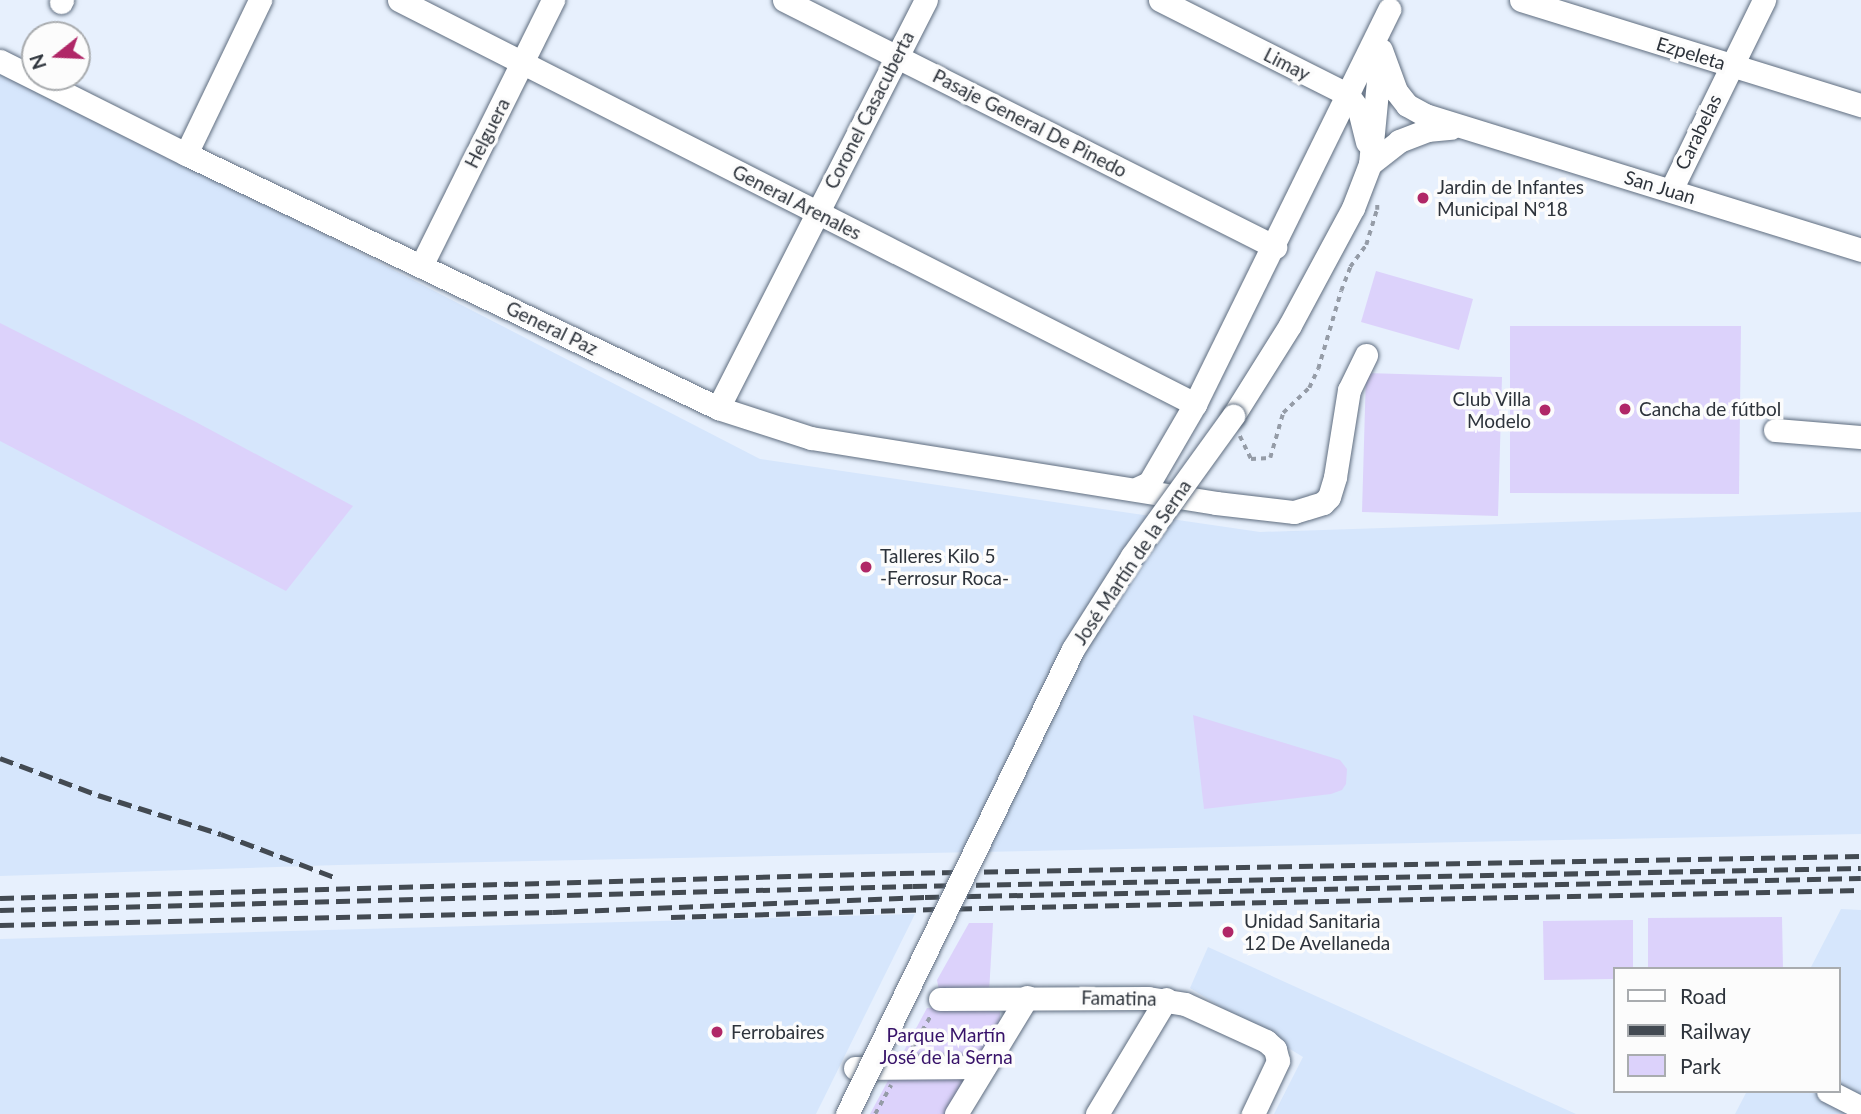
<!DOCTYPE html>
<meta charset="utf-8">
<style>
body{margin:0}
#map{position:relative;width:1861px;height:1114px;overflow:hidden;background:#e7f0fd;font-family:Lato,sans-serif}
div>[style]{position:absolute}
.built>*{inset:0;background:#d6e6fc}
.green>*{inset:0;background:#dcd2fb}
.path>*{height:3.5px;margin-top:-1.75px;transform-origin:0;background:repeating-linear-gradient(90deg,#959ca7 0 5px,transparent 0 10px)}
.roads{filter:drop-shadow(0 0 2px #5f6d7f) drop-shadow(0 0 2px #5f6d7f)}
.minor>*{height:23px;margin:-11.5px;padding:0 11.5px;transform-origin:11.5px;border-radius:11.5px;background:#fff}
.rail>*{height:5px;margin-top:-2.5px;transform-origin:0;background:repeating-linear-gradient(90deg,#434a52 0 14px,transparent 0 21px)}
.bridges{filter:drop-shadow(0 0 2px #5f6d7f) drop-shadow(0 0 2px #5f6d7f)}
.minor-bridge>*{height:23px;margin:-11.5px;padding:0 11.5px;transform-origin:11.5px;border-radius:11.5px;background:#fff}
.dots>*{width:19px;height:19px;translate:-50% -50%;box-sizing:border-box;border:4px solid #fcfcfc;border-radius:50%}
span{translate:-50% -50%;white-space:nowrap;text-align:center;line-height:1.15;-webkit-text-stroke:7px #fcfcfc;paint-order:stroke}
.street-label{font-size:19px;color:#2d333b}
.poi-label{font-size:19px;color:#2d333b}
.left{translate:0 -50%;text-align:left}
.right{translate:-100% -50%;text-align:right}
.park-label{font-size:19px;color:#371269}
.legend{position:absolute;left:1613px;top:967px;width:228px;height:126px;box-sizing:border-box;background:#fcfcfc;border:2px solid #a9acaf;margin:0;padding:9px 12px;list-style:none;font-size:21px;color:#2d333b}
.legend li{display:flex;align-items:center;gap:14px;height:35px}
.legend b{width:35px;border:2px solid #a9acaf}
.north{position:absolute;left:21px;top:21px;width:70px;height:70px;box-sizing:border-box;background:#fcfcfc;border:2px solid #a9acaf;border-radius:50%;rotate:252deg;font-size:19px;font-weight:700;line-height:28px;text-align:center;color:#2d333b}
.north::after{content:'';display:block;margin:auto;width:24px;height:32px;background:#b02767;clip-path:polygon(50% 0,100% 100%,50% 72%,0 100%)}
</style>
<div id="map">
<div class="built">
<div style="clip-path:polygon(0 67px,760px 459px,1260px 532px,1861px 512px,1861px 834px,338px 865px,0 876px)"></div>
<div style="clip-path:polygon(1841px 909px,1861px 910px,1861px 1114px,1735px 1114px,1747px 1091px,1838px 1091px,1838px 969px,1810px 969px)"></div>
<div style="clip-path:polygon(915px 914px,816px 1114px,0 1114px,0 939px)"></div>
<div style="clip-path:polygon(1208px 947px,1576px 1114px,1274px 1114px,1303px 1057px,1190px 988px)"></div>
</div>
<div class="green">
<div style="clip-path:polygon(1376px 271px,1473px 299px,1459px 350px,1361px 322px)"></div>
<div style="clip-path:polygon(0 323px,194px 421px,353px 506px,286px 591px,0 441px)"></div>
<div style="clip-path:polygon(1510px 326px,1741px 326px,1739px 494px,1510px 493px)"></div>
<div style="clip-path:polygon(1366px 373px,1502px 377px,1498px 516px,1362px 512px)"></div>
<div style="clip-path:polygon(1193px 715px,1340px 760px,1347px 769px,1346px 784px,1342px 790px,1331px 794px,1204px 809px)"></div>
<div style="clip-path:polygon(1782px 917px,1783px 969px,1648px 969px,1648px 918px)"></div>
<div style="clip-path:polygon(1633px 920px,1633px 969px,1614px 969px,1614px 979px,1544px 980px,1543px 921px)"></div>
<div style="clip-path:polygon(969px 923px,993px 923px,989px 993px,939px 990px,937px 980px)"></div>
<div style="clip-path:polygon(988px 1007px,1000px 1011px,1000px 1023px,946px 1114px,870px 1114px,927px 1008px)"></div>
</div>
<div class="path">
<div style="left:1240px;top:436px;width:25px;rotate:64deg"></div>
<div style="left:1251px;top:459px;width:19px;rotate:-3deg"></div>
<div style="left:1270px;top:458px;width:47px;rotate:-73.9deg"></div>
<div style="left:1283px;top:413px;width:36px;rotate:-44deg"></div>
<div style="left:1309px;top:388px;width:21px;rotate:-65deg"></div>
<div style="left:1318px;top:369px;width:81px;rotate:-73.6deg"></div>
<div style="left:1341px;top:291px;width:26px;rotate:-69deg"></div>
<div style="left:1350px;top:267px;width:27px;rotate:-54deg"></div>
<div style="left:1366px;top:245px;width:37px;rotate:-73deg"></div>
<div style="left:1377px;top:210px;width:9px;rotate:-90deg"></div>
<div style="left:912px;top:1048px;width:38px;rotate:-60deg"></div>
<div style="left:875px;top:1114px;width:33px;rotate:-61deg"></div>
</div>
<div class="roads">
<div class="minor">
<div style="left:399px;top:0;width:893px;rotate:26.91deg"></div>
<div style="left:784px;top:0;width:550px;rotate:26.7deg"></div>
<div style="left:1160px;top:0;width:209px;rotate:26.7deg"></div>
<div style="left:1347px;top:94px;width:20px;rotate:53deg"></div>
<div style="left:1359px;top:110px;width:33px;rotate:76deg"></div>
<div style="left:1521px;top:0;width:356px;rotate:17.2deg"></div>
<div style="left:61px;top:2px;width:2px;rotate:-63deg"></div>
<div style="left:1381px;top:50px;width:44px;rotate:69.9deg"></div>
<div style="left:1396px;top:91px;width:18px;rotate:52deg"></div>
<div style="left:1407px;top:105px;width:21px;rotate:29deg"></div>
<div style="left:1425px;top:115px;width:456px;rotate:17.2deg"></div>
<div style="left:0;top:61px;width:208px;rotate:26.6deg"></div>
<div style="left:186px;top:154px;width:590px;rotate:25.52deg"></div>
<div style="left:718px;top:408px;width:98px;rotate:17.9deg"></div>
<div style="left:811px;top:438px;width:410px;rotate:9.1deg"></div>
<div style="left:1216px;top:503px;width:79px;rotate:6.6deg"></div>
<div style="left:1294px;top:512px;width:30px;rotate:-17deg"></div>
<div style="left:1323px;top:503px;width:8px;rotate:-45deg"></div>
<div style="left:1329px;top:497px;width:21px;rotate:-73deg"></div>
<div style="left:1335px;top:477px;width:88px;rotate:-80.9deg"></div>
<div style="left:1349px;top:390px;width:39px;rotate:-64deg"></div>
<div style="left:186px;top:154px;width:171px;rotate:-64.3deg"></div>
<div style="left:1370px;top:164px;width:37px;rotate:-38deg"></div>
<div style="left:1399px;top:141px;width:30px;rotate:-21deg"></div>
<div style="left:1427px;top:130px;width:24px;rotate:-5deg"></div>
<div style="left:1671px;top:190px;width:212px;rotate:-63.9deg"></div>
<div style="left:421px;top:266px;width:297px;rotate:-63.6deg"></div>
<div style="left:718px;top:408px;width:458px;rotate:-63deg"></div>
<div style="left:1233px;top:416px;width:107px;rotate:-57.9deg"></div>
<div style="left:1290px;top:325px;width:133px;rotate:-61.7deg"></div>
<div style="left:1353px;top:208px;width:47px;rotate:-68.9deg"></div>
<div style="left:1370px;top:164px;width:103px;rotate:-84.5deg"></div>
<div style="left:1775px;top:430px;width:86px;rotate:4.7deg"></div>
<div style="left:1138px;top:488px;width:12px;rotate:-24deg"></div>
<div style="left:1149px;top:483px;width:91px;rotate:-59.8deg"></div>
<div style="left:1195px;top:404px;width:440px;rotate:-63.8deg"></div>
<div style="left:940px;top:999px;width:208px;rotate:-0.3deg"></div>
<div style="left:1148px;top:998px;width:37px;rotate:9deg"></div>
<div style="left:1185px;top:1004px;width:89px;rotate:24.6deg"></div>
<div style="left:1266px;top:1041px;width:12px;rotate:42deg"></div>
<div style="left:1275px;top:1049px;width:12px;rotate:76deg"></div>
<div style="left:1278px;top:1061px;width:59px;rotate:115.3deg"></div>
<div style="left:855px;top:1068px;width:129px;rotate:-0.4deg"></div>
<div style="left:1828px;top:1091px;width:37px;rotate:27deg"></div>
<div style="left:956px;top:1114px;width:137px;rotate:-58.7deg"></div>
<div style="left:1097px;top:1114px;width:134px;rotate:-59deg"></div>
</div>
</div>
<div class="rail">
<div style="left:0;top:758px;width:105px;rotate:20.7deg"></div>
<div style="left:98px;top:795px;width:129px;rotate:17.6deg"></div>
<div style="left:221px;top:834px;width:121px;rotate:20.8deg"></div>
<div style="left:0;top:898px;width:900px;rotate:-1.59deg"></div>
<div style="left:900px;top:873px;width:961px;rotate:-1.01deg"></div>
<div style="left:0;top:910px;width:913px;rotate:-1.51deg"></div>
<div style="left:913px;top:886px;width:948px;rotate:-1.09deg"></div>
<div style="left:671px;top:917px;width:266px;rotate:-1.7deg"></div>
<div style="left:937px;top:909px;width:924px;rotate:-1.18deg"></div>
<div style="left:0;top:925px;width:553px;rotate:-1.35deg"></div>
<div style="left:553px;top:912px;width:372px;rotate:-2.3deg"></div>
<div style="left:925px;top:897px;width:936px;rotate:-1.16deg"></div>
</div>
<div class="bridges">
<div class="minor-bridge">
<div style="left:847px;top:1114px;width:517px;rotate:-64.08deg"></div>
<div style="left:1073px;top:649px;width:110px;rotate:-57.6deg"></div>
<div style="left:1132px;top:556px;width:173px;rotate:-54.2deg"></div>
</div>
</div>
<div class="dots">
<div style="left:1423px;top:198px;background:#b02767"></div>
<div style="left:1625px;top:409px;background:#b02767"></div>
<div style="left:1545px;top:410px;background:#b02767"></div>
<div style="left:866px;top:567px;background:#b02767"></div>
<div style="left:1228px;top:932px;background:#b02767"></div>
<div style="left:717px;top:1032px;background:#b02767"></div>
</div>
<div class="street-label">
<span style="left:1691px;top:53px;rotate:17deg">Ezpeleta</span>
<span style="left:1287px;top:64px;rotate:27deg">Limay</span>
<span style="left:869px;top:110px;rotate:-63deg">Coronel Casacuberta</span>
<span style="left:1030px;top:123px;rotate:27deg">Pasaje General De Pinedo</span>
<span style="left:1698px;top:132px;rotate:-64deg">Carabelas</span>
<span style="left:487px;top:133px;rotate:-63deg">Helguera</span>
<span style="left:1660px;top:187px;rotate:17deg">San Juan</span>
<span style="left:797px;top:202px;rotate:27deg">General Arenales</span>
<span style="left:552px;top:328px;rotate:26deg">General Paz</span>
<span style="left:1132px;top:562px;rotate:-56deg">José Martín de la Serna</span>
<span style="left:1119px;top:998px;rotate:1deg">Famatina</span>
</div>
<div class="poi-label">
<span class="left" style="left:1437px;top:198px">Jardin de Infantes<br>Municipal N°18</span>
<span class="right" style="left:1531px;top:410px">Club Villa<br>Modelo</span>
<span class="left" style="left:1639px;top:409px">Cancha de fútbol</span>
<span class="left" style="left:880px;top:567px">Talleres Kilo 5<br>-Ferrosur Roca-</span>
<span class="left" style="left:1244px;top:932px">Unidad Sanitaria<br>12 De Avellaneda</span>
<span class="left" style="left:731px;top:1032px">Ferrobaires</span>
</div>
<div class="park-label">
<span style="left:946px;top:1046px">Parque Martín<br>José de la Serna</span>
</div>
<ul class="legend">
<li><b style="height:9px;background:#fff"></b>Road</li>
<li><b style="height:9px;background:#434a52"></b>Railway</li>
<li><b style="height:19px;background:#dcd2fb"></b>Park</li>
</ul>
<div class="north">N</div>
</div>
